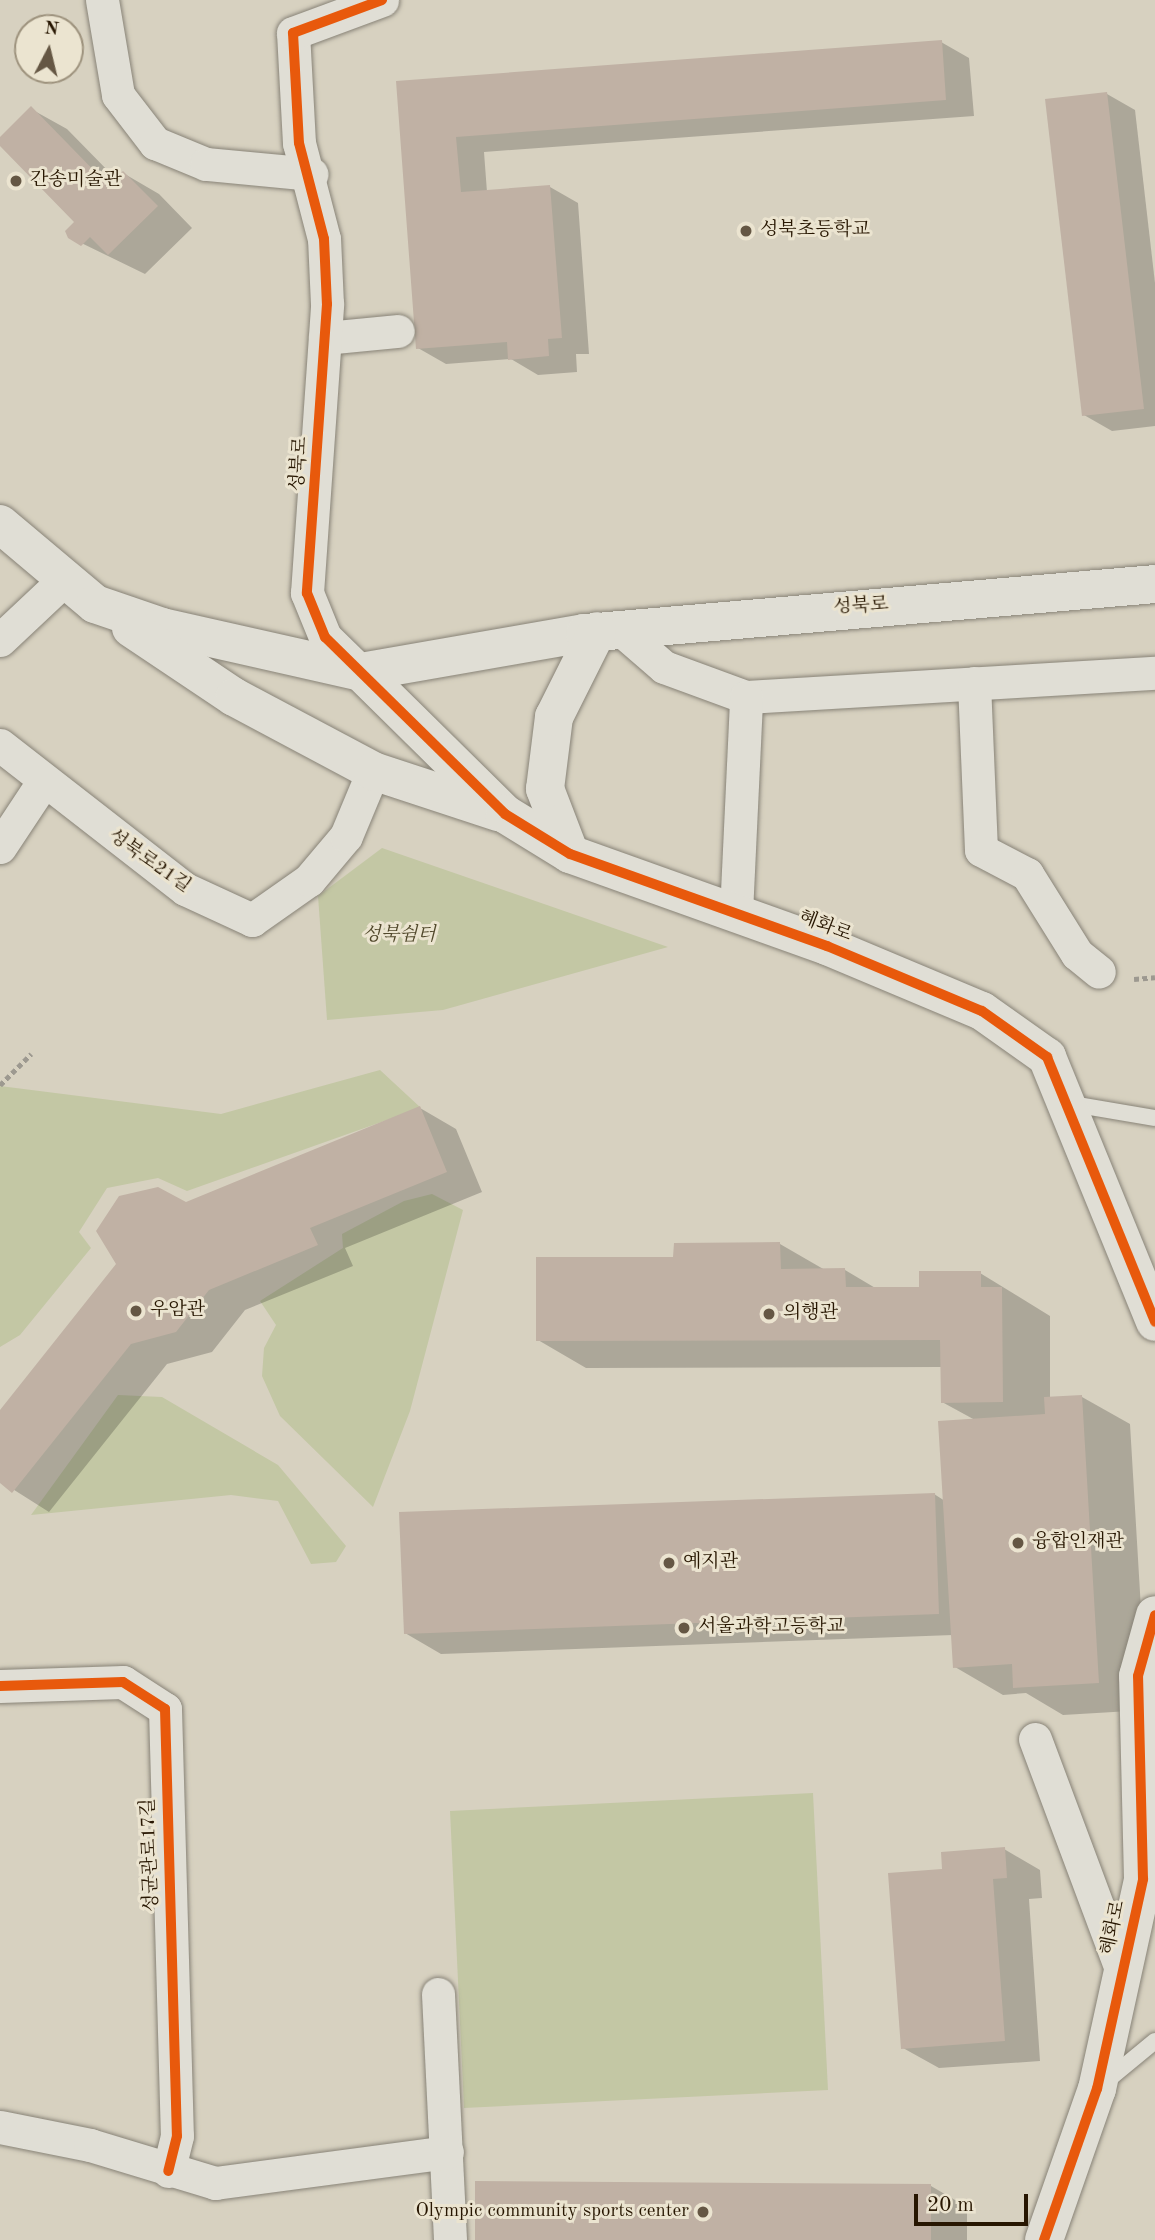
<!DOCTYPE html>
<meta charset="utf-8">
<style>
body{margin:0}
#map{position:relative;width:1155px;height:2240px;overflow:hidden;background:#d7d1c0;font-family:"Old Standard TT","Noto Serif KR",serif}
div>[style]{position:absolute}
.green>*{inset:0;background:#c3c7a4}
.shadow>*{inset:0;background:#0003}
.building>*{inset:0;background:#c0b1a4}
.path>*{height:4.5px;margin-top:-2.25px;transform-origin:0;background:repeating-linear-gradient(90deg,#9d9990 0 5px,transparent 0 8.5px)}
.roads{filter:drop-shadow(0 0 2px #888377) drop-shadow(0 0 2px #888377)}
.lane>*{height:16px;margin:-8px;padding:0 8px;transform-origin:8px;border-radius:8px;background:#e0ded5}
.street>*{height:33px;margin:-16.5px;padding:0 16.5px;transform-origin:16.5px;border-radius:16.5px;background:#e0ded5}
.secondary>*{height:38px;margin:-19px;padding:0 19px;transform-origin:19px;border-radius:19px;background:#e0ded5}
.cycleway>*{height:10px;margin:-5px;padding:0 5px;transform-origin:5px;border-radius:5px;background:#e8590c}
.dots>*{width:19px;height:19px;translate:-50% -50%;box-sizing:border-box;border:4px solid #ebe4d0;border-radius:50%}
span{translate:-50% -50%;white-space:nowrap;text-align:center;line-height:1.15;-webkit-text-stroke:6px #ebe4d0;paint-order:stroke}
.poi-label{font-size:19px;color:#271601}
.left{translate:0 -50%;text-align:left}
.right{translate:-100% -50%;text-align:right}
.street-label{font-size:19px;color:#271601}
.park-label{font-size:19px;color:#51482b;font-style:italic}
.north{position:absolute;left:14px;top:14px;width:70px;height:70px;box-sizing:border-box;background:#ebe4d0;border:2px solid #9d927d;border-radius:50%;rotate:7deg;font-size:19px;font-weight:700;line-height:28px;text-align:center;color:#271601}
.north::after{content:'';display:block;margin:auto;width:24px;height:32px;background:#655744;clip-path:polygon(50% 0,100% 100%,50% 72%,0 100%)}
.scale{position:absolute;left:914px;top:2194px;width:114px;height:32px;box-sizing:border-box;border:4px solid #271601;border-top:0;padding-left:9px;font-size:21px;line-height:24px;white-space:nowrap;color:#271601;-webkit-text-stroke:5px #ebe4d0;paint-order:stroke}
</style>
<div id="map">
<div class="green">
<div style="clip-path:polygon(382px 848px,668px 947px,443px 1010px,327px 1020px,318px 896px)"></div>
<div style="clip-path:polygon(380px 1070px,421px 1108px,187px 1191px,158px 1178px,107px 1188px,79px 1232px,91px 1248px,20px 1335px,0 1347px,0 1086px,221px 1114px)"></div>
<div style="clip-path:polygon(432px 1194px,463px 1210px,410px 1411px,373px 1507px,280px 1416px,262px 1376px,264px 1348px,276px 1325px,260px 1301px,343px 1248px,342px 1234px,404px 1201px)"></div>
<div style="clip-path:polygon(118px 1395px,162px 1397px,278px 1465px,346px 1546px,336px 1562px,311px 1564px,278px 1501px,231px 1495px,31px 1515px)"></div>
<div style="clip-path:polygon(813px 1793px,828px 2090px,464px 2108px,450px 1811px)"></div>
</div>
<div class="shadow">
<div style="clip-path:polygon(941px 42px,969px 58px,974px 116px,484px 152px,487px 192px,550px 187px,578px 203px,589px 354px,576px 354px,577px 372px,538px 375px,511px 359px,446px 364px,418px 348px,398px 83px)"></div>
<div style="clip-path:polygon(1107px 94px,1135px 110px,1155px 283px,1155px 426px,1112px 431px,1084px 415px)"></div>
<div style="clip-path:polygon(31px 109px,67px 129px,116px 179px,123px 173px,159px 194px,192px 228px,145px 274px,69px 237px,76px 222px,0 144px)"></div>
<div style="clip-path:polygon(420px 1108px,456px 1129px,482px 1192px,345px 1248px,353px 1266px,245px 1310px,212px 1352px,167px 1364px,49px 1512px,0 1481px,0 1413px,186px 1204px)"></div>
<div style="clip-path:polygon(780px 1244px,825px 1270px,845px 1270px,877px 1289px,920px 1288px,980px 1273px,1050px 1316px,1050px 1399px,1082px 1397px,1130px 1424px,1147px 1710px,1063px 1715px,1026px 1693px,1003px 1695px,955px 1667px,953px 1635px,441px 1654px,405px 1633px,934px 1494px,945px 1501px,975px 1420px,942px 1402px,942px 1367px,586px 1368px,538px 1340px,675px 1258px)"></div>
<div style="clip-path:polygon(1004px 1849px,1040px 1870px,1042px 1898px,1029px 1899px,1040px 2061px,939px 2068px,903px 2048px,944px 1871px)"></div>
<div style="clip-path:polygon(931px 2186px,967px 2207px,967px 2240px,477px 2240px)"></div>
</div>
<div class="building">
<div style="clip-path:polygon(942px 40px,946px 100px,456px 137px,461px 192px,550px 185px,562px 338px,548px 339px,549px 356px,508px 360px,507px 342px,416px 349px,396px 81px)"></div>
<div style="clip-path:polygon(1107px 92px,1144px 409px,1082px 416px,1045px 99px)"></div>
<div style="clip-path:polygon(31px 106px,108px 185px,123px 171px,158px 206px,108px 255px,90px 237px,81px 246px,68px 238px,65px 231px,74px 222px,0 146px,0 137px)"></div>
<div style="clip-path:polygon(420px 1106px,447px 1172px,310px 1228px,318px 1245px,209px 1290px,176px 1332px,131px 1344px,12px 1493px,0 1483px,0 1410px,116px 1264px,96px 1231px,119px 1196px,158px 1187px,186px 1202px)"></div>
<div style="clip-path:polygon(780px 1242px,781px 1269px,845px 1268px,846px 1287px,919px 1287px,919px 1271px,981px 1271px,981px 1287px,1002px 1287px,1003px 1402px,941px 1403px,940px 1340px,536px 1341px,536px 1257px,673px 1257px,674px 1243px)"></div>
<div style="clip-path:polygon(1082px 1395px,1099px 1683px,1013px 1688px,1012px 1664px,953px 1668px,938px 1421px,1045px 1414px,1044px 1397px)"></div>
<div style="clip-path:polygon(935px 1493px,939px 1614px,404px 1634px,399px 1512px)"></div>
<div style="clip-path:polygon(1005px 1847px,1007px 1878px,993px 1879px,1005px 2041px,901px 2049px,888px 1873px,942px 1869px,941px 1852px)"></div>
<div style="clip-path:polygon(475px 2181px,931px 2184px,931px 2240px,475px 2240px)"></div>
</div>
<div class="path">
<div style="left:1134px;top:979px;width:21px;rotate:-5deg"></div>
<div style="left:0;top:1085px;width:44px;rotate:-45deg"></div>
</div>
<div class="roads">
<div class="lane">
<div style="left:1072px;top:1104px;width:84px;rotate:9.6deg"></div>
<div style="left:1104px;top:2083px;width:66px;rotate:-39.5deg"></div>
</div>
<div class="street">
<div style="left:102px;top:0;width:96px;rotate:80.4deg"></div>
<div style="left:118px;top:95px;width:61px;rotate:52.4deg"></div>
<div style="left:155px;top:143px;width:55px;rotate:22.4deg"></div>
<div style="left:206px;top:164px;width:106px;rotate:5.4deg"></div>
<div style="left:325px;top:338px;width:73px;rotate:-5.5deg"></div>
<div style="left:620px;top:629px;width:58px;rotate:40.8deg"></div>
<div style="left:664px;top:667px;width:87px;rotate:20.1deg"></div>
<div style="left:746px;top:697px;width:410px;rotate:-3.4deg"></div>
<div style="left:0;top:640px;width:89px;rotate:-43.2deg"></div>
<div style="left:361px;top:672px;width:50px;rotate:-135.8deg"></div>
<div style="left:325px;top:637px;width:48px;rotate:-112.2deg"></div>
<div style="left:307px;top:593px;width:290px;rotate:-86deg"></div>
<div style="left:327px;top:304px;width:65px;rotate:-92.6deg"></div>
<div style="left:324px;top:239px;width:99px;rotate:-104.6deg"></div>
<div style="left:299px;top:143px;width:110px;rotate:-93.1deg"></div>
<div style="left:293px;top:33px;width:95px;rotate:-20.3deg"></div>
<div style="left:974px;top:683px;width:167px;rotate:87.6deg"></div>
<div style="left:981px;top:850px;width:52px;rotate:27.6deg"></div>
<div style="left:1027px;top:874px;width:94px;rotate:58deg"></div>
<div style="left:1077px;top:954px;width:28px;rotate:39deg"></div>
<div style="left:0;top:745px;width:234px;rotate:37.9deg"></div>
<div style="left:185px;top:889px;width:74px;rotate:24.8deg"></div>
<div style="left:252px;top:920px;width:70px;rotate:-35.1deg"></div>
<div style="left:309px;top:880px;width:57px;rotate:-49.9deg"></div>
<div style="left:346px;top:836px;width:70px;rotate:-67.4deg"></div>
<div style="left:0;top:847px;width:78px;rotate:-56.5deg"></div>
<div style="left:736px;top:913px;width:216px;rotate:-87.3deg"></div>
<div style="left:0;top:1686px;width:123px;rotate:-1.9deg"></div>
<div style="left:123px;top:1682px;width:50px;rotate:32.7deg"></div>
<div style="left:165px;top:1709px;width:427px;rotate:88.4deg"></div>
<div style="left:177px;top:2136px;width:36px;rotate:104deg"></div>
<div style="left:1035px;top:1739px;width:249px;rotate:69.5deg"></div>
<div style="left:438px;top:1994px;width:246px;rotate:87.2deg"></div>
<div style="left:0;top:2127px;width:92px;rotate:11.3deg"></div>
<div style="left:90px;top:2145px;width:131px;rotate:16.9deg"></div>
<div style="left:215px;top:2183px;width:234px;rotate:-7.6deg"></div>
</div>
<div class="secondary">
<div style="left:0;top:524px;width:124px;rotate:40.1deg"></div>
<div style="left:95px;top:604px;width:71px;rotate:18.9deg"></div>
<div style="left:162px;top:627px;width:204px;rotate:12.7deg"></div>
<div style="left:361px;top:672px;width:227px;rotate:-9.9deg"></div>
<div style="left:585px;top:633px;width:572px;rotate:-4.91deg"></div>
<div style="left:131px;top:628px;width:124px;rotate:33.8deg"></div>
<div style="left:234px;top:697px;width:157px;rotate:28deg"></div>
<div style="left:373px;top:771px;width:132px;rotate:18.2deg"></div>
<div style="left:361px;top:672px;width:202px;rotate:44.6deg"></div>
<div style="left:505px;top:814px;width:76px;rotate:31.6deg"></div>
<div style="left:570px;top:854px;width:273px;rotate:19.7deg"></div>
<div style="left:827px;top:946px;width:168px;rotate:22.8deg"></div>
<div style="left:982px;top:1011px;width:80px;rotate:35.3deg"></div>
<div style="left:1047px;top:1057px;width:286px;rotate:67.8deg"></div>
<div style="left:570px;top:854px;width:70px;rotate:-111deg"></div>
<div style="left:545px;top:789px;width:73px;rotate:-82.9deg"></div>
<div style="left:554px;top:717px;width:96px;rotate:-63.4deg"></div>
<div style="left:1044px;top:2240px;width:160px;rotate:-70.7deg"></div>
<div style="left:1097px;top:2089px;width:215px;rotate:-77.6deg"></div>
<div style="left:1143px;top:1879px;width:203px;rotate:-91.4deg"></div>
<div style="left:1138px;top:1676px;width:63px;rotate:-74.4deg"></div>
</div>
</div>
<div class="cycleway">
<div style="left:382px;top:0;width:95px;rotate:159.7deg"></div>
<div style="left:293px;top:33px;width:110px;rotate:86.9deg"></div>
<div style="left:299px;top:143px;width:99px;rotate:75.4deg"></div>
<div style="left:324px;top:239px;width:65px;rotate:87.4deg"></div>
<div style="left:327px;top:304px;width:290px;rotate:94deg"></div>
<div style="left:307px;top:593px;width:48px;rotate:67.8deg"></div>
<div style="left:325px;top:637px;width:252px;rotate:44.5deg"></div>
<div style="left:505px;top:814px;width:76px;rotate:31.6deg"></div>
<div style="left:570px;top:854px;width:273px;rotate:19.7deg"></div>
<div style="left:827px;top:946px;width:168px;rotate:22.8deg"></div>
<div style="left:982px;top:1011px;width:80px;rotate:35.3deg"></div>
<div style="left:1047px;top:1057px;width:286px;rotate:67.8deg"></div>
<div style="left:0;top:1686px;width:123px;rotate:-1.9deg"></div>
<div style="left:123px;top:1682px;width:50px;rotate:32.7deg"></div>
<div style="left:165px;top:1709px;width:427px;rotate:88.4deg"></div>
<div style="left:177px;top:2136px;width:36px;rotate:104deg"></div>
<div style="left:1044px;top:2240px;width:160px;rotate:-70.7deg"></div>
<div style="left:1097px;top:2089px;width:215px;rotate:-77.6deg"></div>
<div style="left:1143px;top:1879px;width:203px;rotate:-91.4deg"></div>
<div style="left:1138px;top:1676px;width:63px;rotate:-74.4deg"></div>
</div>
<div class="dots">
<div style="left:16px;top:181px;background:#655744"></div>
<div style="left:746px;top:231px;background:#655744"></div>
<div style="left:136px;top:1311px;background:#655744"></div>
<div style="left:769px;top:1314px;background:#655744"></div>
<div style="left:1018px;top:1543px;background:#655744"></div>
<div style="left:669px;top:1563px;background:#655744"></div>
<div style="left:684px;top:1628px;background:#655744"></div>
<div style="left:703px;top:2212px;background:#655744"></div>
</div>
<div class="poi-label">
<span class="left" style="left:30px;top:181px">간송미술관</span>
<span class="left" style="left:760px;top:231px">성북초등학교</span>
<span class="left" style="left:150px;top:1311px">우암관</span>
<span class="left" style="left:783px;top:1314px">의행관</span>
<span class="left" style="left:1032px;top:1543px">융합인재관</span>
<span class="left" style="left:683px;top:1563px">예지관</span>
<span class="left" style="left:698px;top:1628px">서울과학고등학교</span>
<span class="right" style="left:689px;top:2212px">Olympic community sports center</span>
</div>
<div class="street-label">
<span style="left:300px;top:464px;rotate:-86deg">성북로</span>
<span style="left:861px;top:607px;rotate:-4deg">성북로</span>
<span style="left:149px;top:862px;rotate:35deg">성북로21길</span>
<span style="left:825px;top:927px;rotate:21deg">혜화로</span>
<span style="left:151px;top:1855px;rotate:-92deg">성균관로17길</span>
<span style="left:1114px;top:1928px;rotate:-78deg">혜화로</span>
</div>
<div class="park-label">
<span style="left:399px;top:936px">성북쉼터</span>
</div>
<div class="north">N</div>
<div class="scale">20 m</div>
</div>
